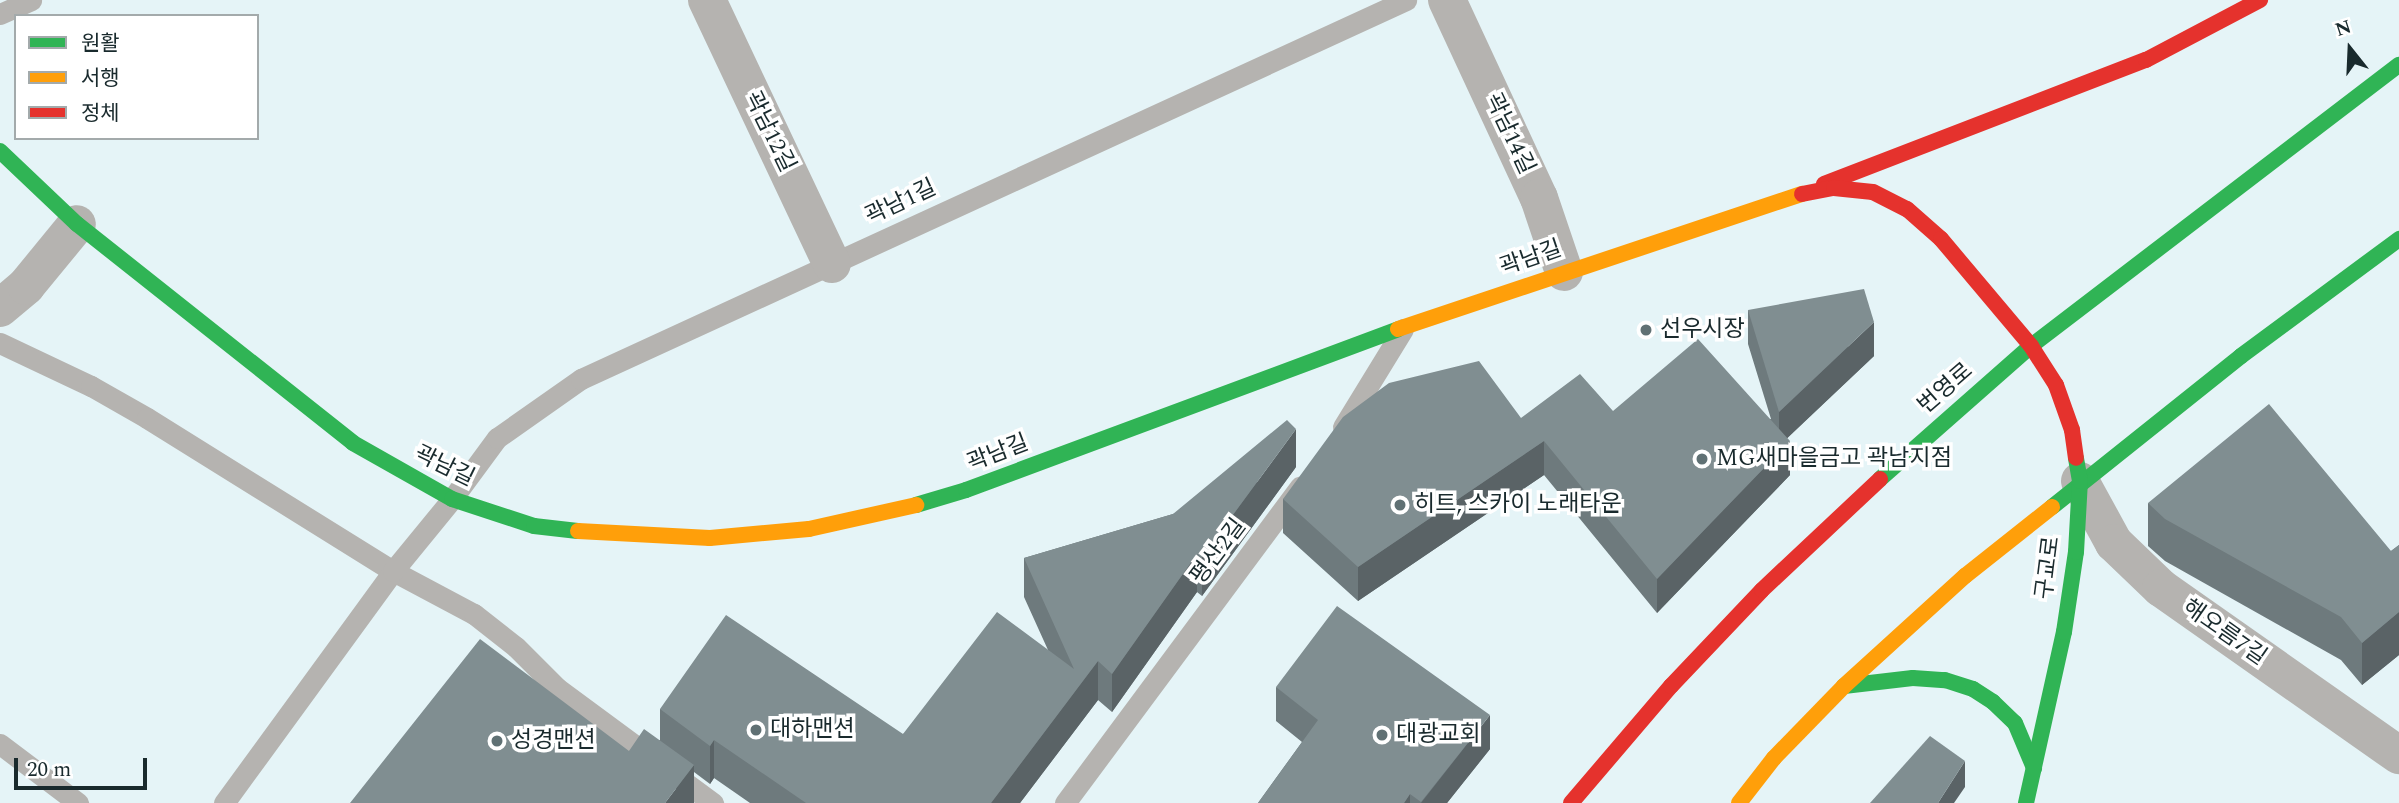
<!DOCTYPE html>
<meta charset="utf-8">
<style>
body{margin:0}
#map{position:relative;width:2399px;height:803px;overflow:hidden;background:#e5f4f7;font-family:Spectral,"Noto Sans KR",serif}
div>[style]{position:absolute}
.lane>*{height:21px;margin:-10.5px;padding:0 10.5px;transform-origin:10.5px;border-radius:10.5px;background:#b5b3b0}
.street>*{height:38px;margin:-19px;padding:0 19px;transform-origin:19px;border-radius:19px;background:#b5b3b0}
.fast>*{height:16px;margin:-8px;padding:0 8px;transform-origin:8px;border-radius:8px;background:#30b455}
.slow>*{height:16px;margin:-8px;padding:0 8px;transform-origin:8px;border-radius:8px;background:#ff9f0a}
.jam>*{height:16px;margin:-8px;padding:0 8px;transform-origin:8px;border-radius:8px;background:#e5322d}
.wall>*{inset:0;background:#6e7a7d}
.shaded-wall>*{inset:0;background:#5a6366}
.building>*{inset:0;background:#808e91}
.dots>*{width:19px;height:19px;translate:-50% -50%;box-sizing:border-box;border:4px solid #fff;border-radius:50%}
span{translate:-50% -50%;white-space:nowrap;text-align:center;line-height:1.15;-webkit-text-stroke:7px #fff;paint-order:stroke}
.street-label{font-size:23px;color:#192a2d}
.poi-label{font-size:23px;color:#192a2d}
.left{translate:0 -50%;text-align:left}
.legend{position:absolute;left:14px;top:14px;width:245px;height:126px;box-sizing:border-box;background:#fff;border:2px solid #a3aaab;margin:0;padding:9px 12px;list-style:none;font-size:21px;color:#192a2d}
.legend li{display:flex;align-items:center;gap:14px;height:35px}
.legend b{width:35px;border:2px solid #a3aaab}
.north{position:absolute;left:2315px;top:14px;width:70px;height:70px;-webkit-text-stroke:5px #fff;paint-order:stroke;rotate:342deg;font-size:19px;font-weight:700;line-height:28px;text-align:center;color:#192a2d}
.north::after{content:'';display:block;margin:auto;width:24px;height:32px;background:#192a2d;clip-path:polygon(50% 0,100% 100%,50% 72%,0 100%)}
.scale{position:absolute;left:14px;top:758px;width:133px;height:32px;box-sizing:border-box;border:4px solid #192a2d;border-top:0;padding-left:9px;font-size:21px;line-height:24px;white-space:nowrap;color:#192a2d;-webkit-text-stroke:5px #fff;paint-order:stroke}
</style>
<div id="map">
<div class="lane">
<div style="left:0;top:14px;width:34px;rotate:-24deg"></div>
<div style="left:0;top:343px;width:101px;rotate:25.3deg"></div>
<div style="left:91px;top:386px;width:64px;rotate:29.7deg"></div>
<div style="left:147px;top:418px;width:290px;rotate:31.9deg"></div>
<div style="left:393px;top:571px;width:92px;rotate:28deg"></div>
<div style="left:474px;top:614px;width:53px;rotate:38.2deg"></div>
<div style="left:516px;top:647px;width:58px;rotate:45deg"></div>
<div style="left:557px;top:688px;width:194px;rotate:36.4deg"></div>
<div style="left:1343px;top:427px;width:115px;rotate:-58.5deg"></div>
<div style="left:0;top:744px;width:98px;rotate:37.1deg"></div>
<div style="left:224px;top:803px;width:287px;rotate:-53.9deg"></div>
<div style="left:393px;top:571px;width:93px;rotate:-50.7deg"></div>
<div style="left:452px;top:499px;width:76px;rotate:-53.6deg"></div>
<div style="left:497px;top:438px;width:103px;rotate:-35.1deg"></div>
<div style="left:581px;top:379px;width:908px;rotate:-24.67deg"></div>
<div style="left:1065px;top:803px;width:394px;rotate:-53.4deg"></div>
</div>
<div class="street">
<div style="left:707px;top:0;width:292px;rotate:64.7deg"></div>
<div style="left:1447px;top:0;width:218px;rotate:65.1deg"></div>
<div style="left:1539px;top:198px;width:78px;rotate:71.3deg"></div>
<div style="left:0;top:308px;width:34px;rotate:-40deg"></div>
<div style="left:26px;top:286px;width:80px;rotate:-50.6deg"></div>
<div style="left:2080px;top:481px;width:71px;rotate:61.3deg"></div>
<div style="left:2114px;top:543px;width:65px;rotate:43.8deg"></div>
<div style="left:2161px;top:588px;width:291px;rotate:35.1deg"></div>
</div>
<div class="fast">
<div style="left:0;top:151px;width:106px;rotate:43.5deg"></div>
<div style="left:77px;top:224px;width:352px;rotate:38.4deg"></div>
<div style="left:353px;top:443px;width:114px;rotate:29.5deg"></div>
<div style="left:452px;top:499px;width:86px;rotate:18.2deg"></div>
<div style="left:534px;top:526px;width:44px;rotate:6.5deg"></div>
<div style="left:1880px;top:479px;width:201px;rotate:-41.4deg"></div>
<div style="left:2031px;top:346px;width:463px;rotate:-37.4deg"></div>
<div style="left:916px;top:505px;width:52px;rotate:-16.7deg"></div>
<div style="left:966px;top:490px;width:461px;rotate:-20.4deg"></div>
<div style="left:2052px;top:507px;width:242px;rotate:-38.6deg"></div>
<div style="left:2241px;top:356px;width:197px;rotate:-36.5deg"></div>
<div style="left:1844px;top:686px;width:69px;rotate:-6.6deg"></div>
<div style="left:1913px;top:678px;width:32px;rotate:4deg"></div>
<div style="left:1945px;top:680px;width:29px;rotate:18deg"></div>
<div style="left:1973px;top:689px;width:24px;rotate:33deg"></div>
<div style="left:1993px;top:702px;width:30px;rotate:44deg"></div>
<div style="left:2015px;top:723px;width:49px;rotate:67.1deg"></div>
<div style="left:2026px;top:803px;width:175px;rotate:-77.5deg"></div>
<div style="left:2064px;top:632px;width:81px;rotate:-81.5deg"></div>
<div style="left:2076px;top:552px;width:71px;rotate:-86.8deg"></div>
<div style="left:2080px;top:481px;width:23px;rotate:-100deg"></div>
</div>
<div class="slow">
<div style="left:1398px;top:329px;width:426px;rotate:-18.5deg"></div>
<div style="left:578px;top:531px;width:132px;rotate:3deg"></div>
<div style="left:710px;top:538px;width:99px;rotate:-5.2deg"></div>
<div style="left:809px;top:529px;width:110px;rotate:-12.6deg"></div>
<div style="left:1739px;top:803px;width:57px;rotate:-52.1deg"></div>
<div style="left:1774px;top:758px;width:100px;rotate:-45.8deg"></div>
<div style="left:1844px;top:686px;width:164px;rotate:-42.3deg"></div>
<div style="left:1965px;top:576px;width:111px;rotate:-38.4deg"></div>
</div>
<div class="jam">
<div style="left:1824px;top:184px;width:345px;rotate:-21.1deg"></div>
<div style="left:2146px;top:60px;width:129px;rotate:-27.8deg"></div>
<div style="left:1802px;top:194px;width:33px;rotate:-11deg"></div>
<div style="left:1834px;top:188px;width:39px;rotate:6deg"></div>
<div style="left:1873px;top:192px;width:38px;rotate:27deg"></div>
<div style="left:1907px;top:209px;width:45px;rotate:41.4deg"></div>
<div style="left:1941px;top:239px;width:140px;rotate:49.9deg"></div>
<div style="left:2031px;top:346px;width:46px;rotate:57.3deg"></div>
<div style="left:2056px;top:385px;width:48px;rotate:70.4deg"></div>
<div style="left:2072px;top:430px;width:28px;rotate:82deg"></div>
<div style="left:1571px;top:803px;width:154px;rotate:-49.5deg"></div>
<div style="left:1671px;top:686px;width:132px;rotate:-46.5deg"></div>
<div style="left:1762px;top:590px;width:162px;rotate:-43.2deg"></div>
</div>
<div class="wall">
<div style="clip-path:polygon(1748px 310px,1874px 356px,1787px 438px,1790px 475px,1657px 613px,1544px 475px,1358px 601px,1283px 533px,1283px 499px,1521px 418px,1613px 411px,1771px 419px,1748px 344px)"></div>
<div style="clip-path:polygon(1296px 467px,1202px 596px,1197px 592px,1112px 712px,1098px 700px,1020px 803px,750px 803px,714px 778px,710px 784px,694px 772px,694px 803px,629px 751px,660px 740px,660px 709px,903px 734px,1048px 650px,1024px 597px,1024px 558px,1173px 514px)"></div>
<div style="clip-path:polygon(2148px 503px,2391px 551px,2399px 545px,2399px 655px,2362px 685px,2341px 660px,2165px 561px,2148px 546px)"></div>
<div style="clip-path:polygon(1276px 687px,1490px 749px,1447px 803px,1258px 803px,1302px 742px,1276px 721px)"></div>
</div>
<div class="shaded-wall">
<div style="clip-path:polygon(1874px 322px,1874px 356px,1779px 446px,1779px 412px)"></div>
<div style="clip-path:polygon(1296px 429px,1296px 467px,1202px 596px,1202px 557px)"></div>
<div style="clip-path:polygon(1544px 441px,1544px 475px,1358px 601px,1358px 567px)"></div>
<div style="clip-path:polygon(1790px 441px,1790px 475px,1657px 613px,1657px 579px)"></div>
<div style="clip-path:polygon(1197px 554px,1197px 592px,1112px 712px,1112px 674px)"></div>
<div style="clip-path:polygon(2399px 612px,2399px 655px,2362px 685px,2362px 643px)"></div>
<div style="clip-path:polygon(1098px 661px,1098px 700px,1020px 803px,991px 803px)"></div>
<div style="clip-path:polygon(1490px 715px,1490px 749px,1447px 803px,1421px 803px)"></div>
<div style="clip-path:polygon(714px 740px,714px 778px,710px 784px,710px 746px)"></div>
<div style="clip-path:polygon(1965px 761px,1965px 787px,1954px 803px,1938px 803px)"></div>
<div style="clip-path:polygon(694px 765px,694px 803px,665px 803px)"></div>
<div style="clip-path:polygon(1410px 794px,1410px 803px,1404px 803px)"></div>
</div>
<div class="building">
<div style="clip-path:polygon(1864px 289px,1874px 322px,1779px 412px,1748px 310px)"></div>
<div style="clip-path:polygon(1698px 339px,1790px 441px,1657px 579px,1544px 441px,1358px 567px,1283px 499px,1343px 417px,1389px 383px,1479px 361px,1521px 418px,1580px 374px,1613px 411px)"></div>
<div style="clip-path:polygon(2269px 404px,2391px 551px,2399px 545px,2399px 612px,2362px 643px,2341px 617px,2165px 519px,2148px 503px)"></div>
<div style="clip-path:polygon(1287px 420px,1296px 429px,1202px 557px,1197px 554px,1112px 674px,1098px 661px,991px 803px,806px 803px,714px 740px,710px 746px,660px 709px,726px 615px,903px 734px,997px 612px,1074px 669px,1024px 558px,1173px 514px)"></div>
<div style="clip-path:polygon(1337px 606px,1490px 715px,1421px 802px,1410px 794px,1404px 803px,1258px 803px,1318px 720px,1276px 687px)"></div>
<div style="clip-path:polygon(480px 639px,629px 751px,644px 729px,694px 765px,665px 803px,350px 803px)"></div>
<div style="clip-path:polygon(1930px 736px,1965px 761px,1938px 803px,1870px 803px)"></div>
</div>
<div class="dots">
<div style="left:1646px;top:330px;background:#607174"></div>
<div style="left:1702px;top:459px;background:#607174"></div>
<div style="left:1400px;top:505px;background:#607174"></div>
<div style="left:756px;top:730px;background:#607174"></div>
<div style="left:1382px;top:735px;background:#607174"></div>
<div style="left:497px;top:741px;background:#607174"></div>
</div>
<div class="street-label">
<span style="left:769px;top:132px;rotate:64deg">곽남12길</span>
<span style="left:1509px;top:134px;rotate:65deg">곽남14길</span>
<span style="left:901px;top:203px;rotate:-25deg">곽남1길</span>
<span style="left:1531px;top:259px;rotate:-19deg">곽남길</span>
<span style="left:1946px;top:389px;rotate:-41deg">번영로</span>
<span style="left:998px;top:454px;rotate:-21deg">곽남길</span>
<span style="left:444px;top:467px;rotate:26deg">곽남길</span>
<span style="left:1219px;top:552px;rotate:-53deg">평산2길</span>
<span style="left:2049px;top:568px;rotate:-83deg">구교로</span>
<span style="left:2224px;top:633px;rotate:35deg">해오름7길</span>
</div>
<div class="poi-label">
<span class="left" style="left:1660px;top:330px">선우시장</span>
<span class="left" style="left:1716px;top:459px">MG새마을금고 곽남지점</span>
<span class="left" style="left:1414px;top:505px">히트, 스카이 노래타운</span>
<span class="left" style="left:770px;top:730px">대하맨션</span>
<span class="left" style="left:1396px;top:735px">대광교회</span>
<span class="left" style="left:511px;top:741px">성경맨션</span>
</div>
<ul class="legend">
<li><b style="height:9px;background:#30b455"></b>원활</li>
<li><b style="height:9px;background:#ff9f0a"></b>서행</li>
<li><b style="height:9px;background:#e5322d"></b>정체</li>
</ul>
<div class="north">N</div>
<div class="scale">20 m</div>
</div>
